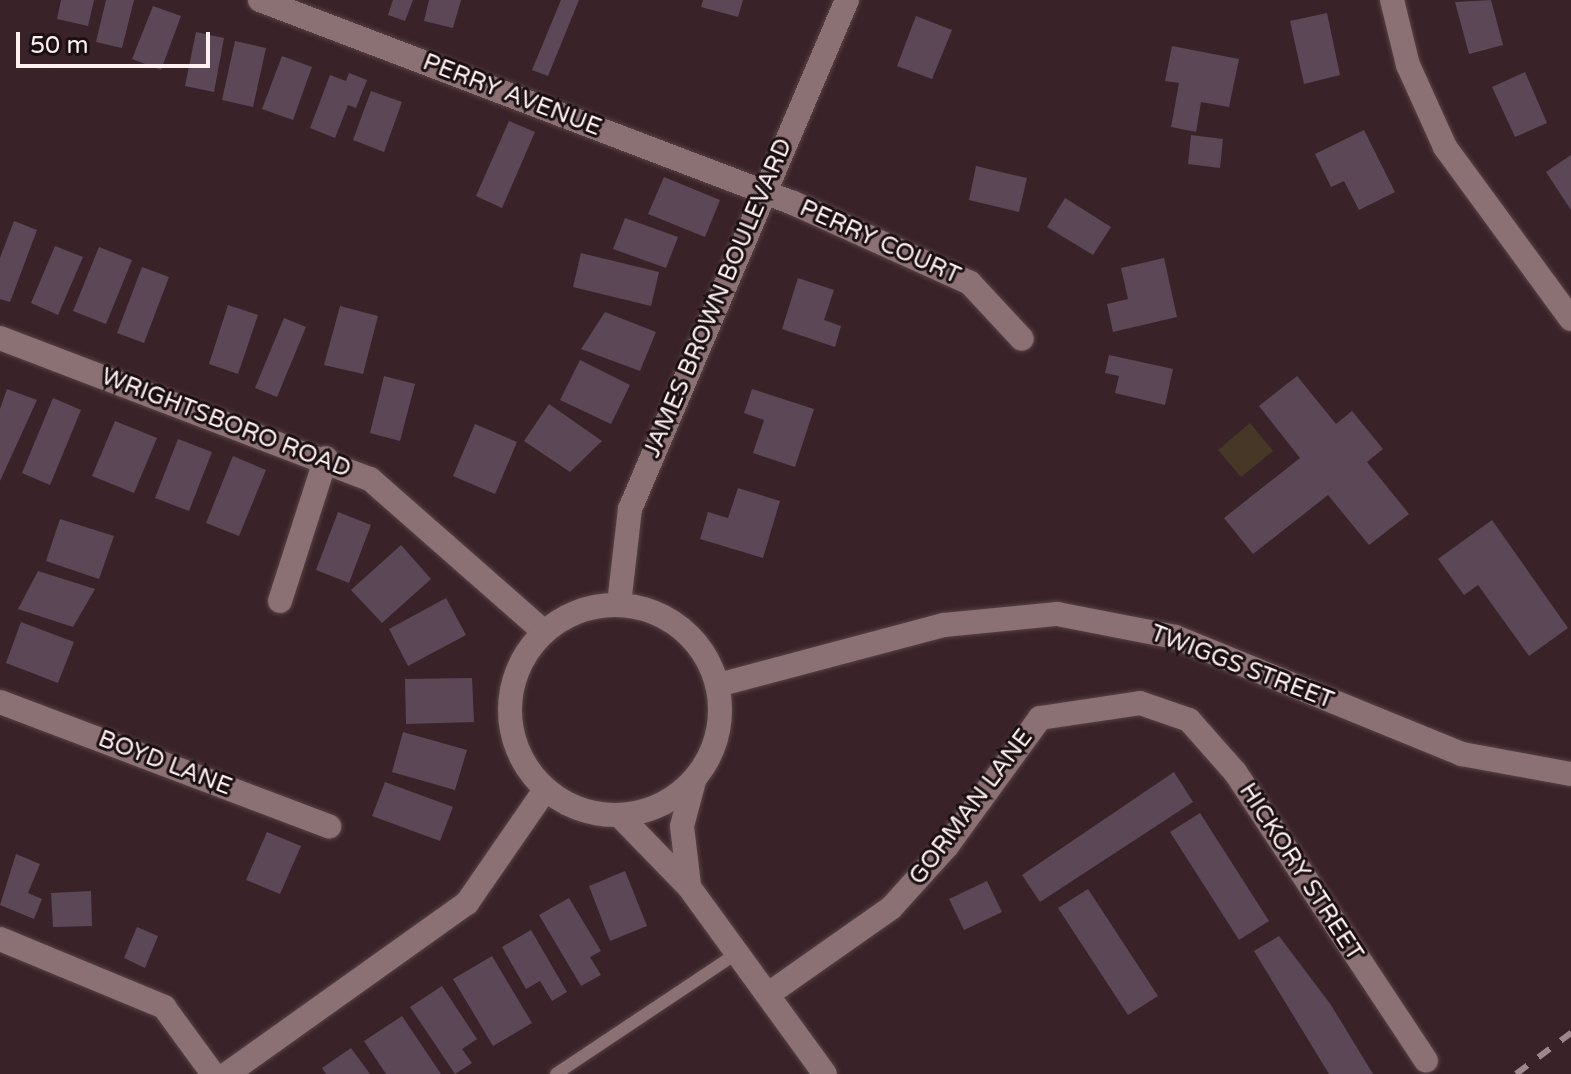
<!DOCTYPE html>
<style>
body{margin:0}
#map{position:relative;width:1571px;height:1074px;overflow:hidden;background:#3a2328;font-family:"Varela Round",sans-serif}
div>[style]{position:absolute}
.green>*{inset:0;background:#463726}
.building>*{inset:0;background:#5b4756}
.roads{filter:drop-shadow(0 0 2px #564246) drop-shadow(0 0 2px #564246)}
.service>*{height:12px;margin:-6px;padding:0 6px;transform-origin:6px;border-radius:6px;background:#8b7074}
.minor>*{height:24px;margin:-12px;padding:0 12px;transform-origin:12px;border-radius:12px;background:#8b7074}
.tertiary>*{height:24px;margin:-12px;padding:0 12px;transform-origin:12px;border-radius:12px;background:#8b7074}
.secondary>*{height:24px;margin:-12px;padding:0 12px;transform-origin:12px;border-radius:12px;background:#8b7074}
.secondary>.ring{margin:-12px;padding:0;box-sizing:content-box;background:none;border:24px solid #8b7074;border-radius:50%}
.rail>*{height:6px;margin-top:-3px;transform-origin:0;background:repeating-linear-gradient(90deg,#9d898d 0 14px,transparent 0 28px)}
span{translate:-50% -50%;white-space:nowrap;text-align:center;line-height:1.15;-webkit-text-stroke:6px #1a1012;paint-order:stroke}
.street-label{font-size:24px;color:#ffeff1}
.scale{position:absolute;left:16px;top:32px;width:194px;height:36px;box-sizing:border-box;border:4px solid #ffeff1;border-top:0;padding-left:10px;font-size:24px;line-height:28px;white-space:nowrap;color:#ffeff1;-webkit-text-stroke:6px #1a1012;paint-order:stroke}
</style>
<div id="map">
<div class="green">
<div style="clip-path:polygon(1250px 423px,1273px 451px,1241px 477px,1218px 450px)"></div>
</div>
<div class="building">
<div style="clip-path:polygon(61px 0,94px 0,88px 26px,57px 19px)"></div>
<div style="clip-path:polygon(106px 0,134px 0,122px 48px,96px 42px)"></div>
<div style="clip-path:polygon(393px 0,413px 0,405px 21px,388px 15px)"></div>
<div style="clip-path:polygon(429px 0,461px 0,453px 28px,424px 21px)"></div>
<div style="clip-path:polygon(561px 0,579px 0,548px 76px,532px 70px)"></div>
<div style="clip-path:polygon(703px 0,743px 0,738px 17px,701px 7px)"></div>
<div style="clip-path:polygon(1491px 0,1503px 45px,1469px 54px,1455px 2px)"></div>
<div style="clip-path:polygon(153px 6px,181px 16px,161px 70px,132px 59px)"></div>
<div style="clip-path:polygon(1327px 13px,1340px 75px,1304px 84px,1290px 21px)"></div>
<div style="clip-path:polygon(916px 16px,952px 30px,932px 79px,897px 66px)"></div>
<div style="clip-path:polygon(196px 32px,224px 38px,214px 92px,185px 86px)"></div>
<div style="clip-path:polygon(235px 41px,266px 48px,253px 107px,222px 100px)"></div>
<div style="clip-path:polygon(1172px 46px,1239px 59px,1229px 107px,1201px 102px,1196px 132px,1171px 127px,1179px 83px,1165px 81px)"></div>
<div style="clip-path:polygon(282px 56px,312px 67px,293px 120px,262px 109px)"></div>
<div style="clip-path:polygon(1525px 72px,1547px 123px,1515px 137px,1492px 87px)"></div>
<div style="clip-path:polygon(349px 73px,367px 80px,356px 108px,348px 105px,335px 138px,310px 128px,330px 75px,346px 81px)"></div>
<div style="clip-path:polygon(371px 91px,402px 102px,384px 152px,353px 140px)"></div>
<div style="clip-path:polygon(509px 121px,535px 132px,502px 208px,476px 196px)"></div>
<div style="clip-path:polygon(1364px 130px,1395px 192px,1359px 210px,1344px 181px,1331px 187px,1315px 154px)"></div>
<div style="clip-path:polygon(1191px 135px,1223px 139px,1220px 168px,1188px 164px)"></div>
<div style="clip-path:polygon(1571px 155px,1571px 210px,1546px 172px)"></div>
<div style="clip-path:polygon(976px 166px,1027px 178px,1019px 212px,969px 200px)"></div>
<div style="clip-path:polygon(664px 177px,720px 200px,705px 237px,648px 214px)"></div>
<div style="clip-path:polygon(1065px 198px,1111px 227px,1093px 255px,1047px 227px)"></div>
<div style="clip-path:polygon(625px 218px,678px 237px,666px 268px,613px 249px)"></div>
<div style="clip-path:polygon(14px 221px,37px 230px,10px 302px,0 299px,0 258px)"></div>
<div style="clip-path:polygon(55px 246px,83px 257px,58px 315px,31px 303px)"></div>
<div style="clip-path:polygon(99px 247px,132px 260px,106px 324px,73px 311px)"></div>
<div style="clip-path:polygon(581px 253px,659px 272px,651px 306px,573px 287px)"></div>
<div style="clip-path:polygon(1164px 258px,1177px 317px,1113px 332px,1107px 304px,1128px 299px,1121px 268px)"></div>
<div style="clip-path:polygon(142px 267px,169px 277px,144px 343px,117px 333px)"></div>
<div style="clip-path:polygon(798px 278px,834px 290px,824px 320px,841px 326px,835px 347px,782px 329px)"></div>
<div style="clip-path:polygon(228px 305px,258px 315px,238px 374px,209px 364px)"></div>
<div style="clip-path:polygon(340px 306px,378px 316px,363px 374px,324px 365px)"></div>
<div style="clip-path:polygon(605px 312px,656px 332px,640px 371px,581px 349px)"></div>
<div style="clip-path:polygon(284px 318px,306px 327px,277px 397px,255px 388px)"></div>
<div style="clip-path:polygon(1109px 355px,1173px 369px,1165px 405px,1115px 393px,1119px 376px,1105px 373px)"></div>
<div style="clip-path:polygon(580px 360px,630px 385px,611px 424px,560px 400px)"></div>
<div style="clip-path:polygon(384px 376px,415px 384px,400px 441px,370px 433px)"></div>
<div style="clip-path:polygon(1297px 376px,1336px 424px,1352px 411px,1383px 449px,1367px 462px,1409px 514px,1369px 545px,1328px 495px,1253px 554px,1224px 518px,1300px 458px,1259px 406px)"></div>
<div style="clip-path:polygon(7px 389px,37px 400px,0 481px,0 409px)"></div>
<div style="clip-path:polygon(752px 389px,814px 409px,795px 467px,753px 453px,764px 420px,744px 413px)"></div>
<div style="clip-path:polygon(53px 398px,81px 410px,50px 485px,22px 473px)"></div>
<div style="clip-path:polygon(549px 404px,602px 441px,570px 472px,524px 441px)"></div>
<div style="clip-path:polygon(115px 421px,157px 438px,134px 493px,92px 476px)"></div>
<div style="clip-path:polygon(475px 424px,517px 442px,495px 494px,453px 476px)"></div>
<div style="clip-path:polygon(178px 439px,212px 452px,189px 511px,155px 498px)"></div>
<div style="clip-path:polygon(233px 456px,266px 470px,239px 536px,206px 523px)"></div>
<div style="clip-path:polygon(738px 488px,780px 501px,763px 558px,700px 539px,708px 512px,728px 518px)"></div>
<div style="clip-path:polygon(338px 512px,371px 525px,349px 583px,316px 570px)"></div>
<div style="clip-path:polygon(60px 519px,114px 536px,99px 579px,46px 561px)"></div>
<div style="clip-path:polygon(1492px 520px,1568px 628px,1529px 656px,1478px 585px,1464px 595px,1438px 559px)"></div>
<div style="clip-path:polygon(401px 545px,431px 579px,382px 623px,351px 590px)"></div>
<div style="clip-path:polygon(38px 571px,95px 589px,73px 627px,18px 609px)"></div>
<div style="clip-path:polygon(446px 598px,466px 635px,408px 666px,389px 629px)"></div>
<div style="clip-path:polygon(21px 622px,74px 642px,58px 683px,6px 663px)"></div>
<div style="clip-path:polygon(472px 678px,474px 722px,406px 724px,405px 679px)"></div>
<div style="clip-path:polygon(403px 732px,467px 750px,455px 790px,392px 772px)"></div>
<div style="clip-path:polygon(1174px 772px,1193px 802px,1040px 902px,1022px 875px)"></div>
<div style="clip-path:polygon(385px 782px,453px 807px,440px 841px,372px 816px)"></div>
<div style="clip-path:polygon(1200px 813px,1269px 921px,1239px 940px,1170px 832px)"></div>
<div style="clip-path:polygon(267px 832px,301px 846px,280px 894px,246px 880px)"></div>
<div style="clip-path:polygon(16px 854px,40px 864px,28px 893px,42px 899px,34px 919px,0 905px)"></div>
<div style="clip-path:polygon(625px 871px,647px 926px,610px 941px,589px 886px)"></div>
<div style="clip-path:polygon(987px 881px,1002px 912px,964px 930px,949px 899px)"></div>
<div style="clip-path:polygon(1088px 889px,1158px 996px,1128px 1015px,1058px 908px)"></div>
<div style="clip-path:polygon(91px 891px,92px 926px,53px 927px,51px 893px)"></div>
<div style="clip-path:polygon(569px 898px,601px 951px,590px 957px,601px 975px,581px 986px,539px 915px)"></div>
<div style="clip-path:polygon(137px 927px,158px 936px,145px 968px,124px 958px)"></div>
<div style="clip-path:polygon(531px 930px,567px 992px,552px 1001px,540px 981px,526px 989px,502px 947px)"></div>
<div style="clip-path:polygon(1279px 936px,1331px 1005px,1373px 1074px,1329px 1074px,1254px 951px)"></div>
<div style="clip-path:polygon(492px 956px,532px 1023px,493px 1046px,453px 979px)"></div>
<div style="clip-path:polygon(442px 986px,477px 1039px,462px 1049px,472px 1063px,455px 1074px,410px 1007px)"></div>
<div style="clip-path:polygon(402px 1016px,441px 1074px,386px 1074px,364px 1041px)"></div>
<div style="clip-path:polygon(351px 1048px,370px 1074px,326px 1074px,322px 1068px)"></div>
</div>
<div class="roads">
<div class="service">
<div style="left:556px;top:1074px;width:220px;rotate:-33.7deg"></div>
</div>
<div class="minor">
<div style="left:260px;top:0;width:570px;rotate:20.85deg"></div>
<div style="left:793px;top:203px;width:194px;rotate:24.3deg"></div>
<div style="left:970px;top:283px;width:76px;rotate:47.1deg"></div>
<div style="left:1392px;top:0;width:67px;rotate:76.2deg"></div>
<div style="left:1408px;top:65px;width:90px;rotate:65.7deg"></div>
<div style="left:1445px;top:147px;width:213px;rotate:53.8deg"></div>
<div style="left:280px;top:601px;width:150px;rotate:-72.2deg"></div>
<div style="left:0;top:702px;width:352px;rotate:20.7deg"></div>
<div style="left:620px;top:816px;width:99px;rotate:45.8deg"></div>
<div style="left:689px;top:887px;width:231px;rotate:54deg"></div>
<div style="left:689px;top:885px;width:59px;rotate:-96.8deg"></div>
<div style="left:682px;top:826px;width:47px;rotate:-75.1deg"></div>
<div style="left:0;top:939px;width:178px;rotate:22.5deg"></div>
<div style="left:164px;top:1007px;width:83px;rotate:53.8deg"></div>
<div style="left:770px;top:993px;width:148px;rotate:-35.1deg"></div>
<div style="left:891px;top:908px;width:84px;rotate:-47.9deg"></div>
<div style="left:947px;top:846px;width:158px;rotate:-54deg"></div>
<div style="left:1040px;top:718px;width:101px;rotate:-8.5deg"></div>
<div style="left:1140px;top:703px;width:52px;rotate:19.1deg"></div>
<div style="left:1189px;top:720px;width:69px;rotate:48.5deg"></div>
<div style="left:1235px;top:772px;width:346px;rotate:56.5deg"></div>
</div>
<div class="tertiary">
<div style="left:0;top:338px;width:396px;rotate:20.9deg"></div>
<div style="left:370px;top:479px;width:232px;rotate:41.3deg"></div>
<div style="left:619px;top:604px;width:96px;rotate:-83.4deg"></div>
<div style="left:630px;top:509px;width:553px;rotate:-66.91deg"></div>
</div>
<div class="secondary">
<div class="ring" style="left:510px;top:605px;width:186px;height:186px"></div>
<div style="left:718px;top:685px;width:234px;rotate:-14.9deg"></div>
<div style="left:944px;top:625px;width:114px;rotate:-5.6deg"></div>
<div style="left:1057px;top:614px;width:120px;rotate:11deg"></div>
<div style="left:1175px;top:637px;width:310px;rotate:22.2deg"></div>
<div style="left:1462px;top:754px;width:111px;rotate:10.4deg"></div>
<div style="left:227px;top:1074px;width:295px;rotate:-35.5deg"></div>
<div style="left:467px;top:903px;width:137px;rotate:-55.4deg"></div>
</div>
</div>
<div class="rail">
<div style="left:1516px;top:1074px;width:69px;rotate:-36.7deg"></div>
</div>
<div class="street-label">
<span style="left:512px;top:95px;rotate:21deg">PERRY AVENUE</span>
<span style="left:880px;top:242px;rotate:24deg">PERRY COURT</span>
<span style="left:718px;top:298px;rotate:-67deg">JAMES BROWN BOULEVARD</span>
<span style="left:226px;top:423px;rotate:21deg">WRIGHTSBORO ROAD</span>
<span style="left:1242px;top:667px;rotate:21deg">TWIGGS STREET</span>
<span style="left:165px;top:763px;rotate:21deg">BOYD LANE</span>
<span style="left:971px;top:807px;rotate:-53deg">GORMAN LANE</span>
<span style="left:1301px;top:872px;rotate:57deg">HICKORY STREET</span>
</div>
<div class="scale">50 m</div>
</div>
